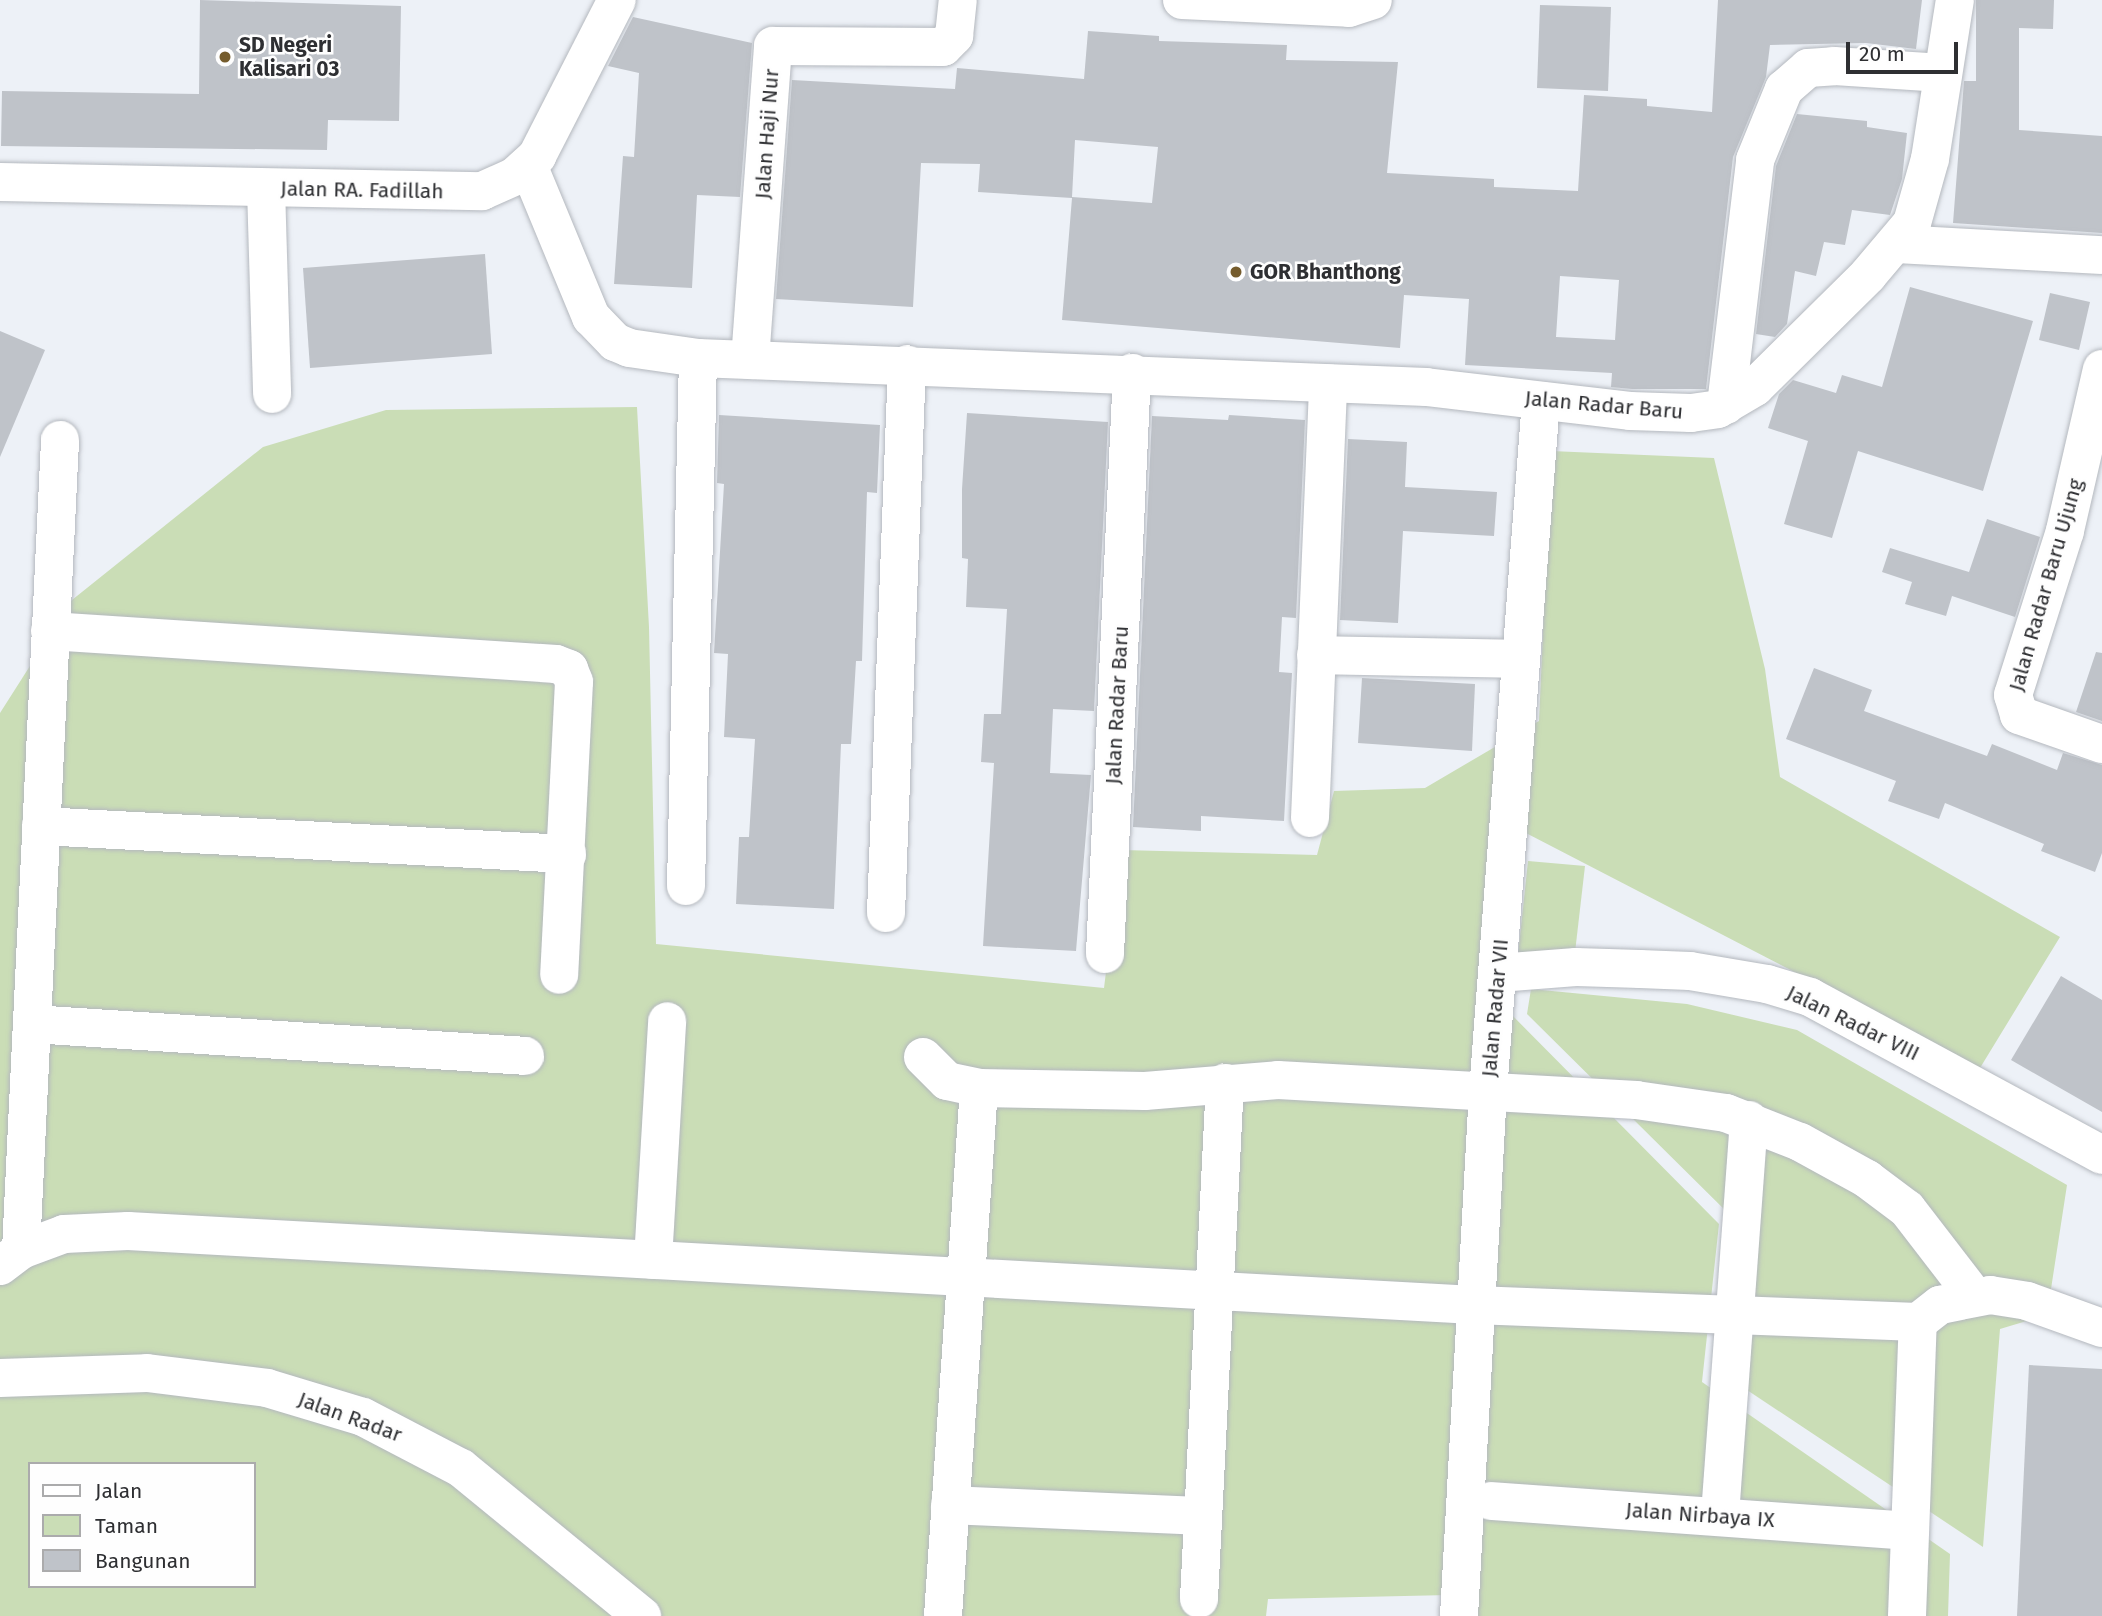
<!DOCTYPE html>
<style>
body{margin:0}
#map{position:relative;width:2102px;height:1616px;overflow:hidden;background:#edf1f7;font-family:"Fira Sans",sans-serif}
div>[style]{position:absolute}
.green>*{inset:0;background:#caddb6}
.building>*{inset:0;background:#bfc3c9}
.roads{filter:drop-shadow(0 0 2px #b4b8be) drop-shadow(0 0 2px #b4b8be)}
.street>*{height:38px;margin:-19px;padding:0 19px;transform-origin:19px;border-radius:19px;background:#fff}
.secondary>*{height:38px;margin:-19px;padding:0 19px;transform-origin:19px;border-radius:19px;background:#fff}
.dots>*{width:19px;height:19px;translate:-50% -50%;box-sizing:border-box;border:4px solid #fefefe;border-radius:50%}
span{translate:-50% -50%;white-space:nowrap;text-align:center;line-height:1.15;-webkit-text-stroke:5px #fefefe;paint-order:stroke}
.poi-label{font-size:21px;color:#2e2f32;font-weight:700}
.left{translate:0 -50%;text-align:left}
.street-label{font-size:21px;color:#2e2f32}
.legend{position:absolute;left:28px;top:1462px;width:228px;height:126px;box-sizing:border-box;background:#fefefe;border:2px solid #ababac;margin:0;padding:9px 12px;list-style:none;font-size:21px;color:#2e2f32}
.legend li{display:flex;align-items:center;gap:14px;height:35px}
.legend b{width:35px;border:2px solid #ababac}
.scale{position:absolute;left:1846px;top:42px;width:112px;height:32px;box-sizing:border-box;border:4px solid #2e2f32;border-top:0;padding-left:9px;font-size:21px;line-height:24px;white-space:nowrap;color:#2e2f32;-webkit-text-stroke:5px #fefefe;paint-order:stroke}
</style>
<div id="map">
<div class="green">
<div style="clip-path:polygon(evenodd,637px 407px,649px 627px,656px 944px,1104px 988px,1121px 850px,1317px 855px,1334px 791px,1425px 788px,1539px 721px,1551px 451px,1714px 458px,1765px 669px,1780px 777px,2060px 937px,1980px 1068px,1518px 829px,1505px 1008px,1719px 1224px,1702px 1382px,1950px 1554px,1948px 1616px,1462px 1616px,1449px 1595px,1268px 1599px,1266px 1616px,0 1616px,0 713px,72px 600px,263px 447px,386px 410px,637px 407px,30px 1464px,254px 1464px,254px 1586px,30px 1586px,30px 1464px)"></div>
<div style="clip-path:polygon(1528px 861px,1585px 866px,1574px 961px,1518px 955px)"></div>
<div style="clip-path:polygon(1531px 989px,1687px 1004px,1797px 1030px,2067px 1185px,2047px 1315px,2000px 1329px,1983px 1547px,1723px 1374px,1736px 1221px,1527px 1014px)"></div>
</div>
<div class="building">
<div style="clip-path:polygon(200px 0,401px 6px,399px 121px,328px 120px,327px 150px,1px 146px,2px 91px,199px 94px)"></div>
<div style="clip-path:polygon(evenodd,1718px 0,1922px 0,1916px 49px,1866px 43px,1770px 45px,1766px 77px,1733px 157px,1706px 389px,1632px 389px,1611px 387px,1612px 373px,1465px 365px,1469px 299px,1404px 295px,1400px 348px,1062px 320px,1072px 198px,978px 192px,980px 164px,921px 163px,913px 307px,776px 299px,792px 80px,955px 89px,957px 68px,1084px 79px,1088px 31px,1159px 36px,1159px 41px,1287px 45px,1286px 60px,1398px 62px,1387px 173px,1494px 179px,1494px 187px,1578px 191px,1584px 95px,1647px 99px,1647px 106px,1712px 112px,1718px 0,1075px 140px,1158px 147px,1152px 203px,1072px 197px,1075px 140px,1718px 0,1560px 276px,1619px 280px,1615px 340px,1556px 337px,1560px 276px)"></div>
<div style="clip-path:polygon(1976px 0,2054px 0,2053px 29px,2019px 28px,2019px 130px,2102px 136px,2102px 233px,1953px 223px,1964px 81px,1976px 81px)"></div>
<div style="clip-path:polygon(1540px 5px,1611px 7px,1608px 91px,1537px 88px)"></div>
<div style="clip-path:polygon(633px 17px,752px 43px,740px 197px,697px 195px,692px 288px,614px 284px,623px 156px,634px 157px,639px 73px,608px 66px)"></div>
<div style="clip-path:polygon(1797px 114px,1867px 121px,1867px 127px,1907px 133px,1902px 179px,1890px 215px,1852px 210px,1845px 245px,1824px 242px,1816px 276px,1795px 271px,1787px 324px,1775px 337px,1756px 334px,1776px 166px)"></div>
<div style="clip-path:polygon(485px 254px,492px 354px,310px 368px,303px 268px)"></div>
<div style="clip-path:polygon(1910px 287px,2033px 321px,1983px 491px,1858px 451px,1832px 538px,1784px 524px,1808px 441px,1768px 428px,1779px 394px,1793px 380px,1836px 393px,1842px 375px,1882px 387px)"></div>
<div style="clip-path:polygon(2050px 293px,2090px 302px,2079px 350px,2039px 340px)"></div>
<div style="clip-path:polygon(0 331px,45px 350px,0 457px)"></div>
<div style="clip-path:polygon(967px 413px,1108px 422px,1094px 711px,1053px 709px,1050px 773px,1091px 775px,1076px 951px,983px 946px,994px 763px,981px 762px,984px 714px,1001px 714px,1007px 609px,966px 607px,968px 559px,962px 558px,962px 489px)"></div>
<div style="clip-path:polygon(719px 415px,880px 425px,877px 493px,867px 492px,862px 661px,856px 661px,851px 744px,841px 744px,834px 909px,736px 904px,739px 837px,749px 837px,755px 739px,724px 737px,728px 654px,714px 653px,724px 484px,717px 483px)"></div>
<div style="clip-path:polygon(1229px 415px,1305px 420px,1296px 618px,1282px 617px,1279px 672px,1292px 673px,1284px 821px,1201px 816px,1201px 831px,1133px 827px,1152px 416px,1228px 420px)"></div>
<div style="clip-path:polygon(1348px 439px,1407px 442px,1405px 487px,1497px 492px,1494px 536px,1403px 531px,1398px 623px,1340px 620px)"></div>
<div style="clip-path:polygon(1987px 519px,2040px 537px,2015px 617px,1952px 596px,1946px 616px,1905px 604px,1912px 582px,1882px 572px,1890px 548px,1969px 572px)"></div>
<div style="clip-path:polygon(2096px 652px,2102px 653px,2102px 721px,2076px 712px)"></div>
<div style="clip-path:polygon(1814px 668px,1872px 690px,1864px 711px,1987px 756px,1992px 744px,2057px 770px,2063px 753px,2102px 765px,2102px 853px,2095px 872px,2041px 851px,2044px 844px,1945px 803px,1939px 819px,1888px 801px,1896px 781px,1786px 739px)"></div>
<div style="clip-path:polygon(1362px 678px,1475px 684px,1472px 751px,1358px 743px)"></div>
<div style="clip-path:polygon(2061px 976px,2102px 1000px,2102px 1112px,2011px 1060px)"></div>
<div style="clip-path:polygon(2029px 1365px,2102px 1369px,2102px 1616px,2017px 1616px)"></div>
</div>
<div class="roads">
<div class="street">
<div style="left:1182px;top:0;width:167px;rotate:2.7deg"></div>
<div style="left:1349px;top:8px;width:25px;rotate:-18deg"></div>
<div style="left:528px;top:165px;width:165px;rotate:67.5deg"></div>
<div style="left:591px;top:317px;width:35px;rotate:46deg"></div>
<div style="left:615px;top:342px;width:15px;rotate:23deg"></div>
<div style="left:629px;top:348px;width:70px;rotate:8.2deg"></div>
<div style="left:698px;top:358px;width:729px;rotate:2.28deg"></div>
<div style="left:1426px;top:387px;width:205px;rotate:6.7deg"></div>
<div style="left:1630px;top:411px;width:61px;rotate:1.9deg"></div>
<div style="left:1691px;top:413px;width:27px;rotate:-8deg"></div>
<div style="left:1718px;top:409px;width:43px;rotate:-30.7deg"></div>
<div style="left:1755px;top:387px;width:159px;rotate:-44.7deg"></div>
<div style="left:1868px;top:275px;width:68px;rotate:-49.8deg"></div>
<div style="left:1912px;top:223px;width:66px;rotate:-74.3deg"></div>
<div style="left:1930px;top:159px;width:161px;rotate:-81.1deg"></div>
<div style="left:266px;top:188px;width:206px;rotate:88.3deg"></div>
<div style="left:1897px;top:244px;width:205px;rotate:3.1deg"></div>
<div style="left:750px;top:360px;width:315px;rotate:-85.8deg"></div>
<div style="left:773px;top:46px;width:170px;rotate:0.3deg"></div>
<div style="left:943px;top:47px;width:16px;rotate:-45deg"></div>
<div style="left:954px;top:36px;width:36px;rotate:-84deg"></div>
<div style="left:2102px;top:369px;width:166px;rotate:102.9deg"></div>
<div style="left:2065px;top:531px;width:172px;rotate:107.6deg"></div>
<div style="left:2013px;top:695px;width:21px;rotate:73deg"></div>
<div style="left:2019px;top:715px;width:88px;rotate:19.3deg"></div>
<div style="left:1726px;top:405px;width:247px;rotate:-83.2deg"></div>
<div style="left:1755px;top:160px;width:77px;rotate:-67.8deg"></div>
<div style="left:1784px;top:89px;width:32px;rotate:-41deg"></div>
<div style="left:1808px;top:68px;width:26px;rotate:-4deg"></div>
<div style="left:1834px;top:66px;width:109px;rotate:3.7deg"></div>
<div style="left:50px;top:631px;width:507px;rotate:3.73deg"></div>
<div style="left:556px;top:664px;width:14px;rotate:21deg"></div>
<div style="left:569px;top:669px;width:14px;rotate:69deg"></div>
<div style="left:574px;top:682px;width:293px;rotate:92.9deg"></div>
<div style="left:1316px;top:655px;width:205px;rotate:1.1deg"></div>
<div style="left:1310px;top:818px;width:435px;rotate:-87.6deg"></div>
<div style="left:41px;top:826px;width:527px;rotate:3.05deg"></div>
<div style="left:686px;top:886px;width:528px;rotate:-88.7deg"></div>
<div style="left:886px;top:913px;width:549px;rotate:-87.81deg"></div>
<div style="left:1105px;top:954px;width:582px;rotate:-87.34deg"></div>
<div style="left:1498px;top:973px;width:78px;rotate:-4.4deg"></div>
<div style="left:1576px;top:967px;width:64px;rotate:1.8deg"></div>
<div style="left:1640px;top:969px;width:50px;rotate:2.3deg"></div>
<div style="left:1690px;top:971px;width:78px;rotate:9.6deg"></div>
<div style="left:1767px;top:984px;width:45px;rotate:16.8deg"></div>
<div style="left:1810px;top:997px;width:332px;rotate:28.4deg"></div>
<div style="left:32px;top:1024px;width:494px;rotate:3.7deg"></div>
<div style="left:923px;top:1057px;width:34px;rotate:45deg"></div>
<div style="left:947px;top:1081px;width:33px;rotate:12deg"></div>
<div style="left:979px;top:1088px;width:166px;rotate:1deg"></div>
<div style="left:1145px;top:1091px;width:133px;rotate:-4.7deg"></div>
<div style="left:1278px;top:1080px;width:359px;rotate:3.2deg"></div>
<div style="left:1636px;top:1100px;width:91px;rotate:8.2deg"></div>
<div style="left:1726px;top:1113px;width:79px;rotate:21.4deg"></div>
<div style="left:1800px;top:1142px;width:77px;rotate:28.9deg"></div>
<div style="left:1867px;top:1179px;width:50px;rotate:36.9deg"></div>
<div style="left:1907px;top:1209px;width:110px;rotate:52.4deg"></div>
<div style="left:21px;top:1250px;width:811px;rotate:-87.24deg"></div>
<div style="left:653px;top:1260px;width:239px;rotate:-86.6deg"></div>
<div style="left:0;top:1266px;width:26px;rotate:-37deg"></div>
<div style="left:21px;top:1250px;width:46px;rotate:-20.4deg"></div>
<div style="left:64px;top:1234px;width:64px;rotate:-2.7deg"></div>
<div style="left:128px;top:1231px;width:1348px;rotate:3.15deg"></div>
<div style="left:1474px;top:1305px;width:444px;rotate:2.2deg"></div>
<div style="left:1918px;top:1322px;width:28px;rotate:-38deg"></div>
<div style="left:1940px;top:1305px;width:51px;rotate:-11.3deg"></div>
<div style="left:1990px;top:1295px;width:37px;rotate:9deg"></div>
<div style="left:2027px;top:1301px;width:80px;rotate:19.8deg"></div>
<div style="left:0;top:1378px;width:147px;rotate:-1.9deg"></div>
<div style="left:147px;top:1373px;width:121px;rotate:7.1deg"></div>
<div style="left:267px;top:1388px;width:100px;rotate:16.8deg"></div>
<div style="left:363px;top:1417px;width:110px;rotate:27.5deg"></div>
<div style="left:461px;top:1468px;width:234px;rotate:39.3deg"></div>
<div style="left:1491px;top:1501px;width:419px;rotate:4.1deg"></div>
<div style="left:950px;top:1505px;width:253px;rotate:2.5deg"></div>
<div style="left:1720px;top:1515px;width:396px;rotate:-85.8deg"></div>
<div style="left:1199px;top:1599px;width:517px;rotate:-87.12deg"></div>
<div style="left:943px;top:1616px;width:529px;rotate:-86.1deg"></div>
<div style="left:1459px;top:1616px;width:526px;rotate:-86.84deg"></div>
<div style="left:1488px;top:1091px;width:692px;rotate:-85.61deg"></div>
<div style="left:1907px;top:1616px;width:294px;rotate:-87.9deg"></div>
</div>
<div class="secondary">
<div style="left:0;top:182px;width:482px;rotate:1.1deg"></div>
<div style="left:482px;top:191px;width:36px;rotate:-24deg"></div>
<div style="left:515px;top:176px;width:30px;rotate:-42deg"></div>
<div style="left:537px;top:156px;width:175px;rotate:-62.9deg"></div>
</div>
</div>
<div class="dots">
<div style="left:225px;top:57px;background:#755c2d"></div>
<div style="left:1236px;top:272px;background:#755c2d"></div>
</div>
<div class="poi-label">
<span class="left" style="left:239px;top:57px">SD Negeri<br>Kalisari 03</span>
<span class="left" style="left:1250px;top:272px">GOR Bhanthong</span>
</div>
<div class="street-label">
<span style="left:767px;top:134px;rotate:-86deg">Jalan Haji Nur</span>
<span style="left:362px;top:190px;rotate:1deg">Jalan RA. Fadillah</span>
<span style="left:1604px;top:405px;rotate:5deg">Jalan Radar Baru</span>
<span style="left:2046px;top:585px;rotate:-74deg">Jalan Radar Baru Ujung</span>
<span style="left:1117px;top:705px;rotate:-87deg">Jalan Radar Baru</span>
<span style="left:1495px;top:1008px;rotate:-85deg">Jalan Radar VII</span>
<span style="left:1853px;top:1023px;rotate:26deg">Jalan Radar VIII</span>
<span style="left:350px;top:1417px;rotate:20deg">Jalan Radar</span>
<span style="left:1700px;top:1515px;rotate:4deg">Jalan Nirbaya IX</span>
</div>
<ul class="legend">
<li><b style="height:9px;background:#fff"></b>Jalan</li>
<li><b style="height:19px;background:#caddb6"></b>Taman</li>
<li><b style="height:19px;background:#bfc3c9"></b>Bangunan</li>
</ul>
<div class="scale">20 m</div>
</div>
